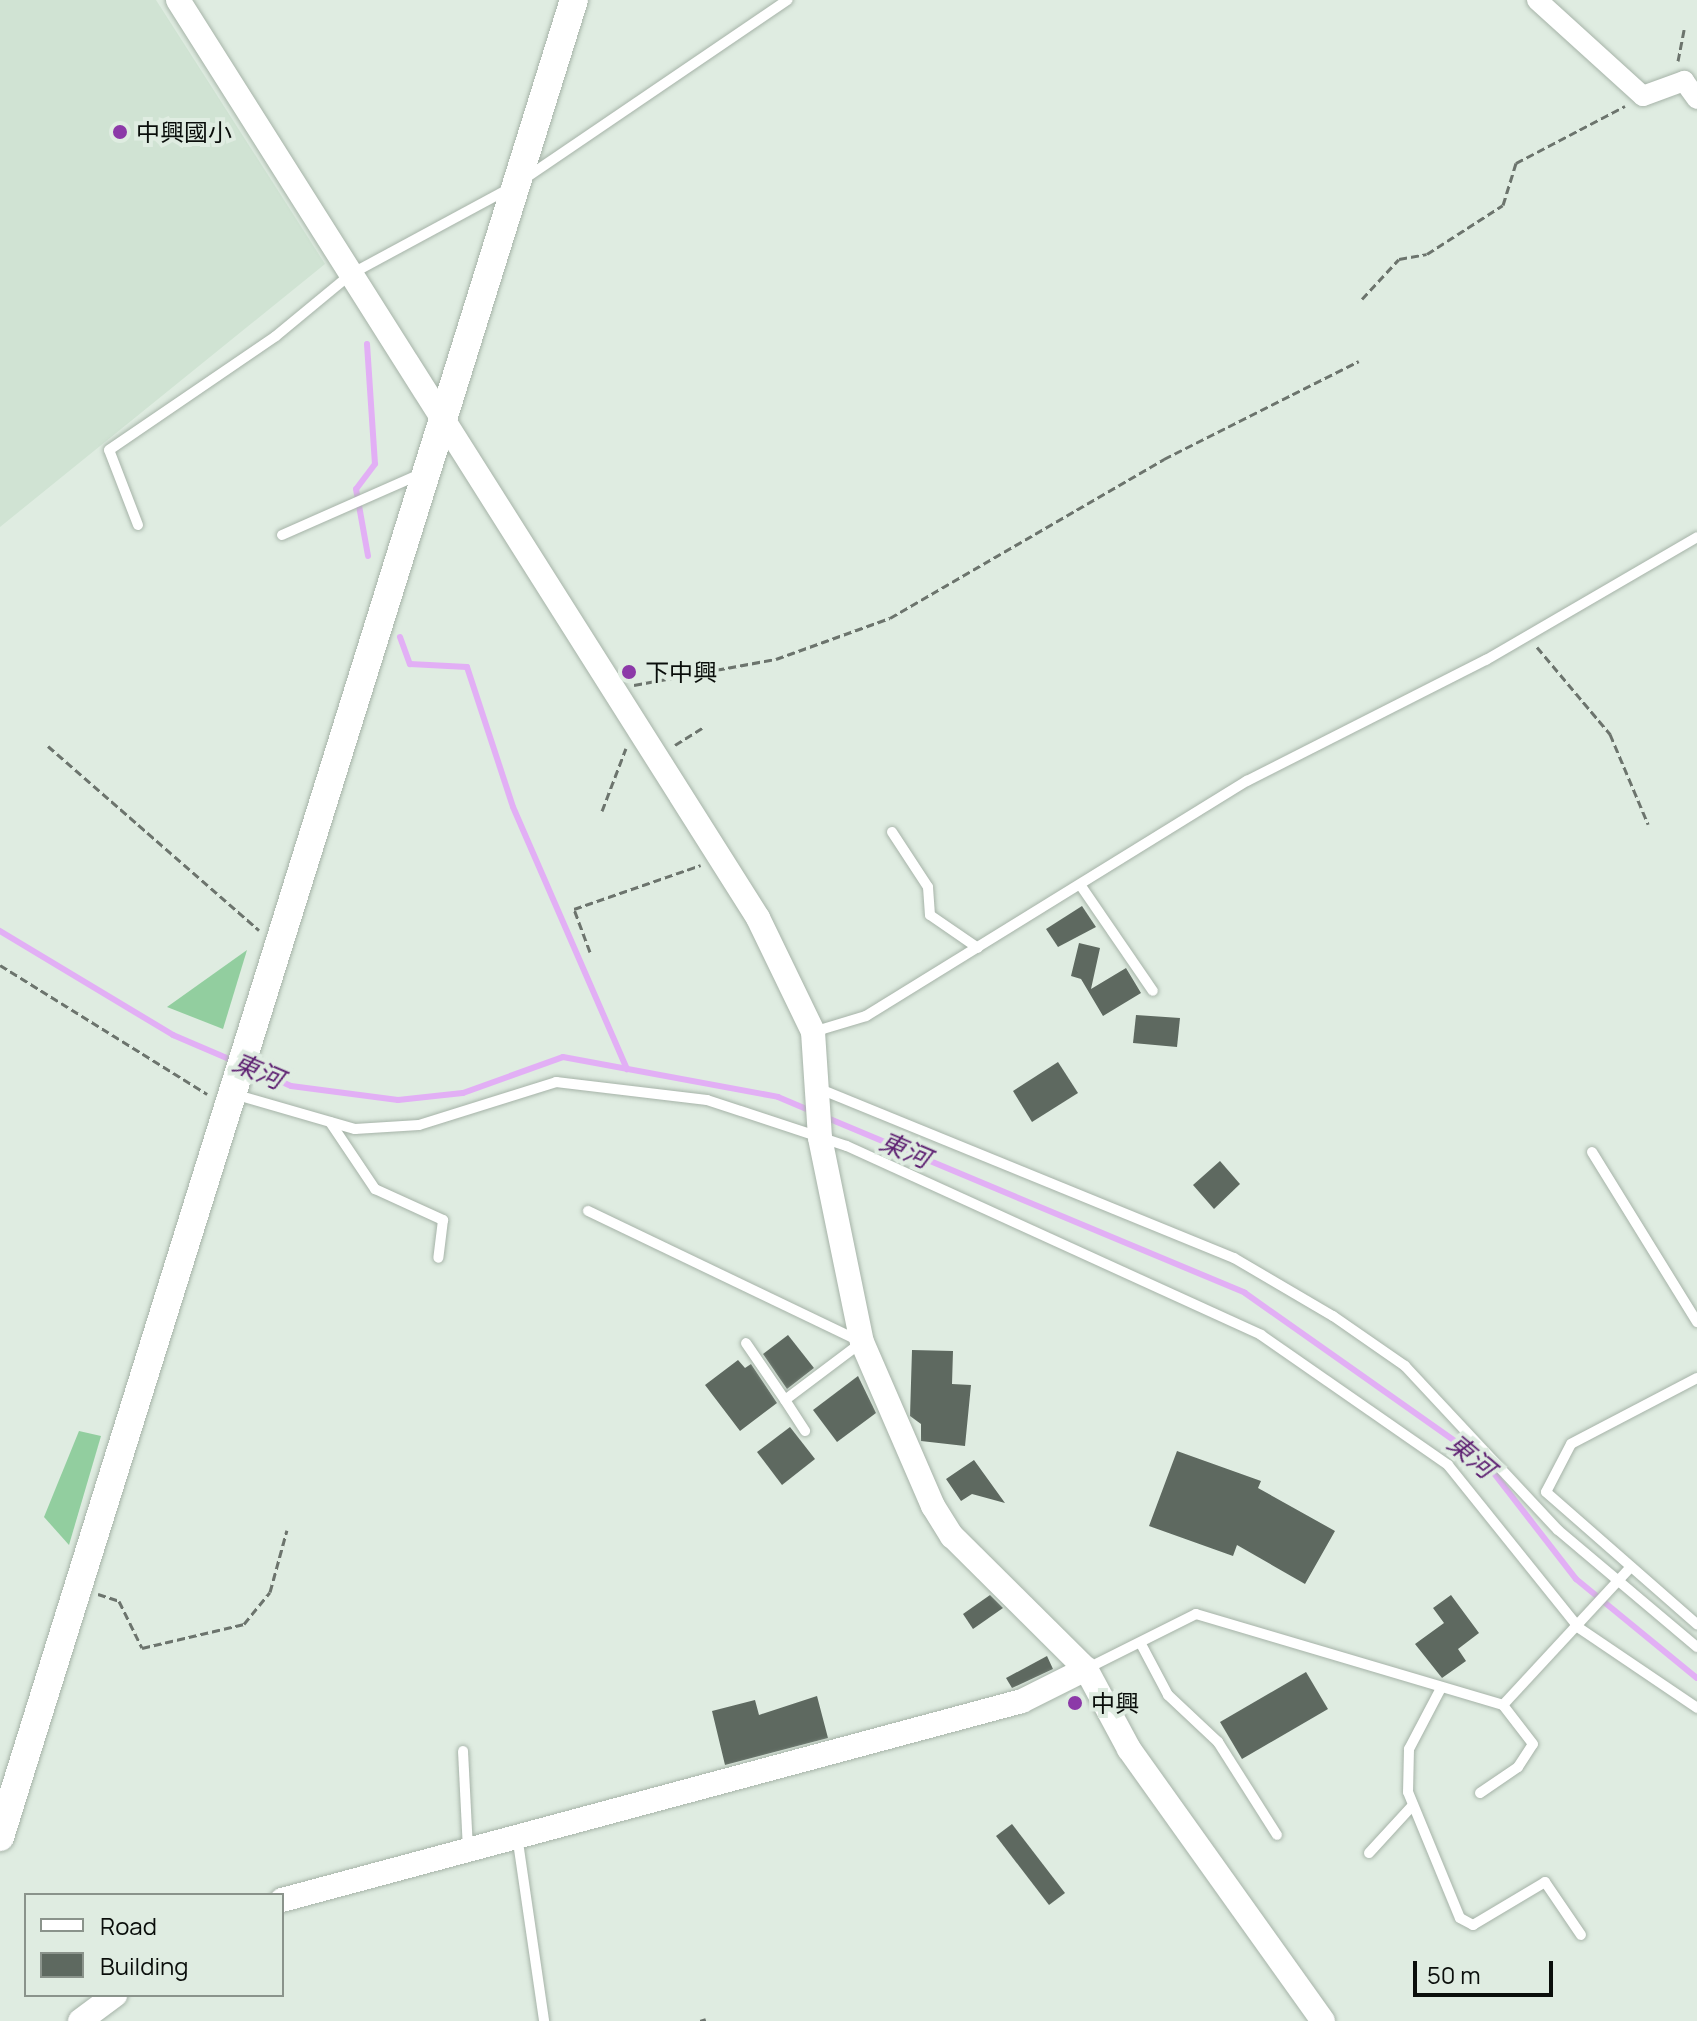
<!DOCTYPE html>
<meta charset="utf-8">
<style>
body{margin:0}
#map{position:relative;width:1697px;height:2021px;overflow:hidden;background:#dfece1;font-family:Manrope,"Noto Sans TC",sans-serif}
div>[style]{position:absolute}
.built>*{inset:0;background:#d0e3d3}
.green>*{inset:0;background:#92ce9f}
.stream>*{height:6px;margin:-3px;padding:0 3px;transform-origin:3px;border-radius:3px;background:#e2aff5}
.building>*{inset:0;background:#5e6960}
.path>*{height:3px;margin-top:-1.5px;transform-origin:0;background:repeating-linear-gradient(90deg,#6c746d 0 8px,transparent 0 12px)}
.roads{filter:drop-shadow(0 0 2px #a6b3a8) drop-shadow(0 0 2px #a6b3a8)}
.service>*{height:10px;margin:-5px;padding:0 5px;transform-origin:5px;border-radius:5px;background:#fff}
.minor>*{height:20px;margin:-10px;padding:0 10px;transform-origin:10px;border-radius:10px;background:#fff}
.tertiary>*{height:24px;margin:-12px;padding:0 12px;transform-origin:12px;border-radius:12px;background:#fff}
.secondary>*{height:28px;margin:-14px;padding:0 14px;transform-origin:14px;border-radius:14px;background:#fff}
.dots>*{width:22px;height:22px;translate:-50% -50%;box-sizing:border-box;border:4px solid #dfece1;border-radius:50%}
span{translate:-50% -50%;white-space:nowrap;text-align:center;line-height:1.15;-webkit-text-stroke:8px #dfece1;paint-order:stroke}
.poi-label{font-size:24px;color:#0a0e0b}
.left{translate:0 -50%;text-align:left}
.water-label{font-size:26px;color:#5e2172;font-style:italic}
.legend{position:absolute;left:24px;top:1893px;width:260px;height:104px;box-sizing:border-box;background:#dfece1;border:2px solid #8a938b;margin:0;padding:10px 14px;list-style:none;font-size:24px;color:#0a0e0b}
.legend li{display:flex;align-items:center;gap:16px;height:40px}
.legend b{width:40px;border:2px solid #8a938b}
.scale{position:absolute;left:1413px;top:1961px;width:140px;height:36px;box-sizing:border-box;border:4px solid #0a0e0b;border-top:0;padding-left:10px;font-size:24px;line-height:28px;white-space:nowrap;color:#0a0e0b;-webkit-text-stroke:6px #dfece1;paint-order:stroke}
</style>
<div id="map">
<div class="built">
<div style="clip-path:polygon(0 0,156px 0,325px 264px,0 527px)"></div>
</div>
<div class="green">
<div style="clip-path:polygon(247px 950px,223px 1029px,167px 1007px)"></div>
<div style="clip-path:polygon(79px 1431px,101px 1436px,69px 1545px,44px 1517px)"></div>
</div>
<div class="stream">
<div style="left:367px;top:344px;width:120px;rotate:86.2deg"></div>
<div style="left:375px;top:464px;width:31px;rotate:127deg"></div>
<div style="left:356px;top:489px;width:68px;rotate:79.8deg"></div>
<div style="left:400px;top:637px;width:29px;rotate:70deg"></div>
<div style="left:410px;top:664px;width:57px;rotate:3deg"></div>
<div style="left:467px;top:667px;width:147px;rotate:71.8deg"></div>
<div style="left:513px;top:807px;width:286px;rotate:66.5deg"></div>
<div style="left:0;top:931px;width:202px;rotate:31deg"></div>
<div style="left:173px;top:1035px;width:66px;rotate:23.1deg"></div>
<div style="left:248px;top:1067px;width:47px;rotate:23.8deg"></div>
<div style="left:291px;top:1086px;width:108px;rotate:7.5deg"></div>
<div style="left:398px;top:1100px;width:65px;rotate:-6.1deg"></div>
<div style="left:463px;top:1093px;width:106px;rotate:-19.8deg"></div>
<div style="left:563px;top:1057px;width:219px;rotate:10.5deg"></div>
<div style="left:778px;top:1097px;width:36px;rotate:23deg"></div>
<div style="left:825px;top:1117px;width:455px;rotate:22.7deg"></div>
<div style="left:1245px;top:1293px;width:295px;rotate:35.2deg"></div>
<div style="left:1486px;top:1463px;width:147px;rotate:52.2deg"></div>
<div style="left:1576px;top:1579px;width:156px;rotate:39.3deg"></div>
</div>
<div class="building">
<div style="clip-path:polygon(1082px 906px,1096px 927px,1058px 947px,1046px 929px)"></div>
<div style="clip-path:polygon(1079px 943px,1100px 948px,1091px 989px,1126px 968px,1141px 993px,1103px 1016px,1081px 979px,1071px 976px)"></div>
<div style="clip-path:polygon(1136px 1015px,1180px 1018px,1177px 1047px,1133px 1043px)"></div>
<div style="clip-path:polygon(1058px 1062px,1078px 1093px,1032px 1122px,1013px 1091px)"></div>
<div style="clip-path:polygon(1220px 1161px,1240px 1184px,1214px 1209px,1193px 1185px)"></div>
<div style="clip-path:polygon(788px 1335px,814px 1368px,787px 1389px,763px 1354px)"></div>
<div style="clip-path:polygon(912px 1350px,953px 1351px,952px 1384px,971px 1385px,965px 1446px,921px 1441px,921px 1424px,910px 1416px)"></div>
<div style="clip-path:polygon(738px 1360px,745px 1368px,751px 1364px,777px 1403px,740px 1431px,705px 1385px)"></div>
<div style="clip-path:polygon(858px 1376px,876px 1413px,837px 1442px,813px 1410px)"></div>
<div style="clip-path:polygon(790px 1427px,815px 1459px,782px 1485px,757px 1452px)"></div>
<div style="clip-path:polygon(1177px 1451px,1261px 1481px,1258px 1488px,1335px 1531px,1305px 1584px,1237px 1545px,1233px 1556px,1149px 1526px)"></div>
<div style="clip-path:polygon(974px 1460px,1005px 1503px,972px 1494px,961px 1501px,946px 1479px)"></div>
<div style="clip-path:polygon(990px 1595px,1003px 1608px,973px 1629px,963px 1614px)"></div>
<div style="clip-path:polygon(1451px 1595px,1479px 1633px,1458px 1649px,1466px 1661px,1442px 1678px,1415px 1644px,1444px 1623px,1433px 1608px)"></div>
<div style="clip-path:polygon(1047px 1656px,1053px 1669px,1012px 1688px,1006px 1678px)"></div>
<div style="clip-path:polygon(1306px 1672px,1328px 1709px,1242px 1759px,1220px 1722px)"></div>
<div style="clip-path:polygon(817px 1696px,828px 1738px,725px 1765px,712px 1711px,755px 1700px,759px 1715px)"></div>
<div style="clip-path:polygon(1012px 1824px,1065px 1893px,1049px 1905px,996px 1836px)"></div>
</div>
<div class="path">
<div style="left:1678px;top:61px;width:32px;rotate:-79deg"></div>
<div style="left:1362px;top:299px;width:54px;rotate:-47.2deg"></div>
<div style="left:1399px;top:259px;width:28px;rotate:-10deg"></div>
<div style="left:1427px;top:254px;width:90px;rotate:-32.8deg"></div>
<div style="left:1503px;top:205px;width:44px;rotate:-72.8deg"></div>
<div style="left:1516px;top:163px;width:123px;rotate:-27.6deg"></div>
<div style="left:1537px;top:647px;width:114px;rotate:50deg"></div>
<div style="left:1610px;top:734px;width:98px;rotate:67.1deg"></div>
<div style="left:634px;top:685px;width:144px;rotate:-10.4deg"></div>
<div style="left:776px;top:659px;width:121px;rotate:-19.8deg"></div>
<div style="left:890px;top:618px;width:317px;rotate:-30.1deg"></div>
<div style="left:1164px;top:459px;width:218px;rotate:-26.7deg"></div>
<div style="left:675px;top:745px;width:32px;rotate:-32deg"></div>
<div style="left:48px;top:746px;width:280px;rotate:41.1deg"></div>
<div style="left:602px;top:811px;width:67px;rotate:-69.1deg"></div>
<div style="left:590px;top:952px;width:46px;rotate:-110.4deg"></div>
<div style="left:574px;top:909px;width:134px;rotate:-19.1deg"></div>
<div style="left:0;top:965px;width:244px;rotate:31.9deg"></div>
<div style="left:98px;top:1594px;width:22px;rotate:18deg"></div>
<div style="left:119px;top:1601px;width:52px;rotate:63.9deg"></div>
<div style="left:142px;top:1648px;width:105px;rotate:-13.2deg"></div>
<div style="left:244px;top:1624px;width:41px;rotate:-50.9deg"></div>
<div style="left:270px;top:1592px;width:64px;rotate:-74.7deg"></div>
<div style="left:700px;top:2021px;width:6px;rotate:-18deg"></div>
</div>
<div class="roads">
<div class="service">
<div style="left:527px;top:177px;width:315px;rotate:-34.2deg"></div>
<div style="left:138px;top:525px;width:80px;rotate:-111.1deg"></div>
<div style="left:109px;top:450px;width:202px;rotate:-34.3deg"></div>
<div style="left:276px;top:336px;width:97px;rotate:-39.6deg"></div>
<div style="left:351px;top:274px;width:181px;rotate:-28.4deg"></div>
<div style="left:282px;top:535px;width:151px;rotate:-23.8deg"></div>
<div style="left:892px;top:832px;width:66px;rotate:56.8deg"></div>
<div style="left:928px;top:887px;width:28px;rotate:86deg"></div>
<div style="left:930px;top:915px;width:58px;rotate:34.5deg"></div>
<div style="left:1081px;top:886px;width:127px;rotate:55.6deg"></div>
<div style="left:813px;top:1032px;width:55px;rotate:-16.8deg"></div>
<div style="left:866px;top:1016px;width:448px;rotate:-31.7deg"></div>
<div style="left:1247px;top:781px;width:268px;rotate:-26.9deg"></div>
<div style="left:1486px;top:660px;width:244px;rotate:-30.2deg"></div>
<div style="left:820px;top:1089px;width:447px;rotate:22.2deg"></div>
<div style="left:1234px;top:1258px;width:115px;rotate:30.4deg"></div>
<div style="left:1333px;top:1316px;width:88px;rotate:34.8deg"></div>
<div style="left:1405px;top:1366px;width:224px;rotate:47deg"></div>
<div style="left:1558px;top:1530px;width:182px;rotate:40.1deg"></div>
<div style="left:237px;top:1095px;width:123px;rotate:16.1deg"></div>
<div style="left:355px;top:1129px;width:64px;rotate:-3.6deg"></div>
<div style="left:419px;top:1125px;width:144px;rotate:-17.4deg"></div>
<div style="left:556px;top:1082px;width:152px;rotate:6.8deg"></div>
<div style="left:707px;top:1100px;width:147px;rotate:18.2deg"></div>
<div style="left:847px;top:1146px;width:455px;rotate:24.5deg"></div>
<div style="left:1261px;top:1335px;width:228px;rotate:34.8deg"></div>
<div style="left:1448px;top:1465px;width:209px;rotate:51.2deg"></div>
<div style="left:1579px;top:1628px;width:143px;rotate:34.1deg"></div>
<div style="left:330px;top:1122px;width:81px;rotate:56.1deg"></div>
<div style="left:375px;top:1189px;width:75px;rotate:24.5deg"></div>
<div style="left:443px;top:1220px;width:38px;rotate:97deg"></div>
<div style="left:1592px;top:1152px;width:200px;rotate:58.3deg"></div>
<div style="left:588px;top:1211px;width:304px;rotate:25.6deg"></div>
<div style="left:862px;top:1342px;width:96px;rotate:143deg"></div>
<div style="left:785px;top:1400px;width:69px;rotate:-124.4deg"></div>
<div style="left:1697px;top:1378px;width:142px;rotate:152.4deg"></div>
<div style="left:1571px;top:1444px;width:54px;rotate:117.5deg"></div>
<div style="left:1546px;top:1492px;width:201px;rotate:41.2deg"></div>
<div style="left:785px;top:1400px;width:37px;rotate:57deg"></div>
<div style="left:1141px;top:1644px;width:58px;rotate:62.1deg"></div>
<div style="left:1168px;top:1695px;width:69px;rotate:43.2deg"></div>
<div style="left:1218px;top:1742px;width:110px;rotate:57.6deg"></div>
<div style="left:1086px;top:1669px;width:123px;rotate:-26.6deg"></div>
<div style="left:1196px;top:1614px;width:320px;rotate:16.5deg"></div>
<div style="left:1503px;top:1705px;width:187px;rotate:-47.2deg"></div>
<div style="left:1440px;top:1690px;width:67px;rotate:117.7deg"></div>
<div style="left:1409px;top:1749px;width:43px;rotate:91.3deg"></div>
<div style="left:1408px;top:1792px;width:136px;rotate:67.6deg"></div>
<div style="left:1460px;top:1918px;width:15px;rotate:28deg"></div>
<div style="left:1473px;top:1925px;width:84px;rotate:-30.8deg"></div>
<div style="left:1545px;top:1882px;width:64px;rotate:55.8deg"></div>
<div style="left:463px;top:1751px;width:98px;rotate:87.1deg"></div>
<div style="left:1480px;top:1793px;width:46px;rotate:-34.4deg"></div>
<div style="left:1518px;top:1767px;width:27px;rotate:-57deg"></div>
<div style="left:1533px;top:1744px;width:49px;rotate:-127.6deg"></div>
<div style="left:518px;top:1842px;width:181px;rotate:81.7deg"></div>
<div style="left:1369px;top:1853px;width:65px;rotate:-47.5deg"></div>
</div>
<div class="minor">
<div style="left:1537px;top:0;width:143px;rotate:42.2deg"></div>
<div style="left:1643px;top:96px;width:44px;rotate:-20.1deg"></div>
<div style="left:1684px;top:81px;width:22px;rotate:54deg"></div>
</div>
<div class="tertiary">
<div style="left:178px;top:0;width:1086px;rotate:57.71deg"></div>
<div style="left:758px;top:918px;width:127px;rotate:64.2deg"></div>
<div style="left:813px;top:1032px;width:106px;rotate:86.2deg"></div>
<div style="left:820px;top:1138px;width:208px;rotate:78.4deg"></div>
<div style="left:862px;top:1342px;width:179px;rotate:66.6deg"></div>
<div style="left:933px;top:1506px;width:36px;rotate:58deg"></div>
<div style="left:952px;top:1536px;width:189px;rotate:44.8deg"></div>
<div style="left:1086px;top:1669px;width:91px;rotate:61.7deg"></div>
<div style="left:1129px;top:1749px;width:334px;rotate:54.5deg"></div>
<div style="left:282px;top:1900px;width:766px;rotate:-15.05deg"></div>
<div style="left:1022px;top:1701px;width:72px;rotate:-26.6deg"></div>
<div style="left:80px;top:2021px;width:44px;rotate:-36.6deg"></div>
</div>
<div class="secondary">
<div style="left:0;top:1837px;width:1925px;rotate:-72.65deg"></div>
</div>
</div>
<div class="dots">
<div style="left:120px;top:132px;background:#8c39a8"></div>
<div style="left:629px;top:672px;background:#8c39a8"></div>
<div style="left:1075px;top:1703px;background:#8c39a8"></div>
</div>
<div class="poi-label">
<span class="left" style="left:136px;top:132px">中興國小</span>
<span class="left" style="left:645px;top:672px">下中興</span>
<span class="left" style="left:1091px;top:1703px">中興</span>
</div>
<div class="water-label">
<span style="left:258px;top:1071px;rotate:23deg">東河</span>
<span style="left:905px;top:1150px;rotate:23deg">東河</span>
<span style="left:1471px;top:1456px;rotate:40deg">東河</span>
</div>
<ul class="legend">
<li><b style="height:10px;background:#fff"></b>Road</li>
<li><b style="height:22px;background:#5e6960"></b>Building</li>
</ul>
<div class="scale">50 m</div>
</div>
